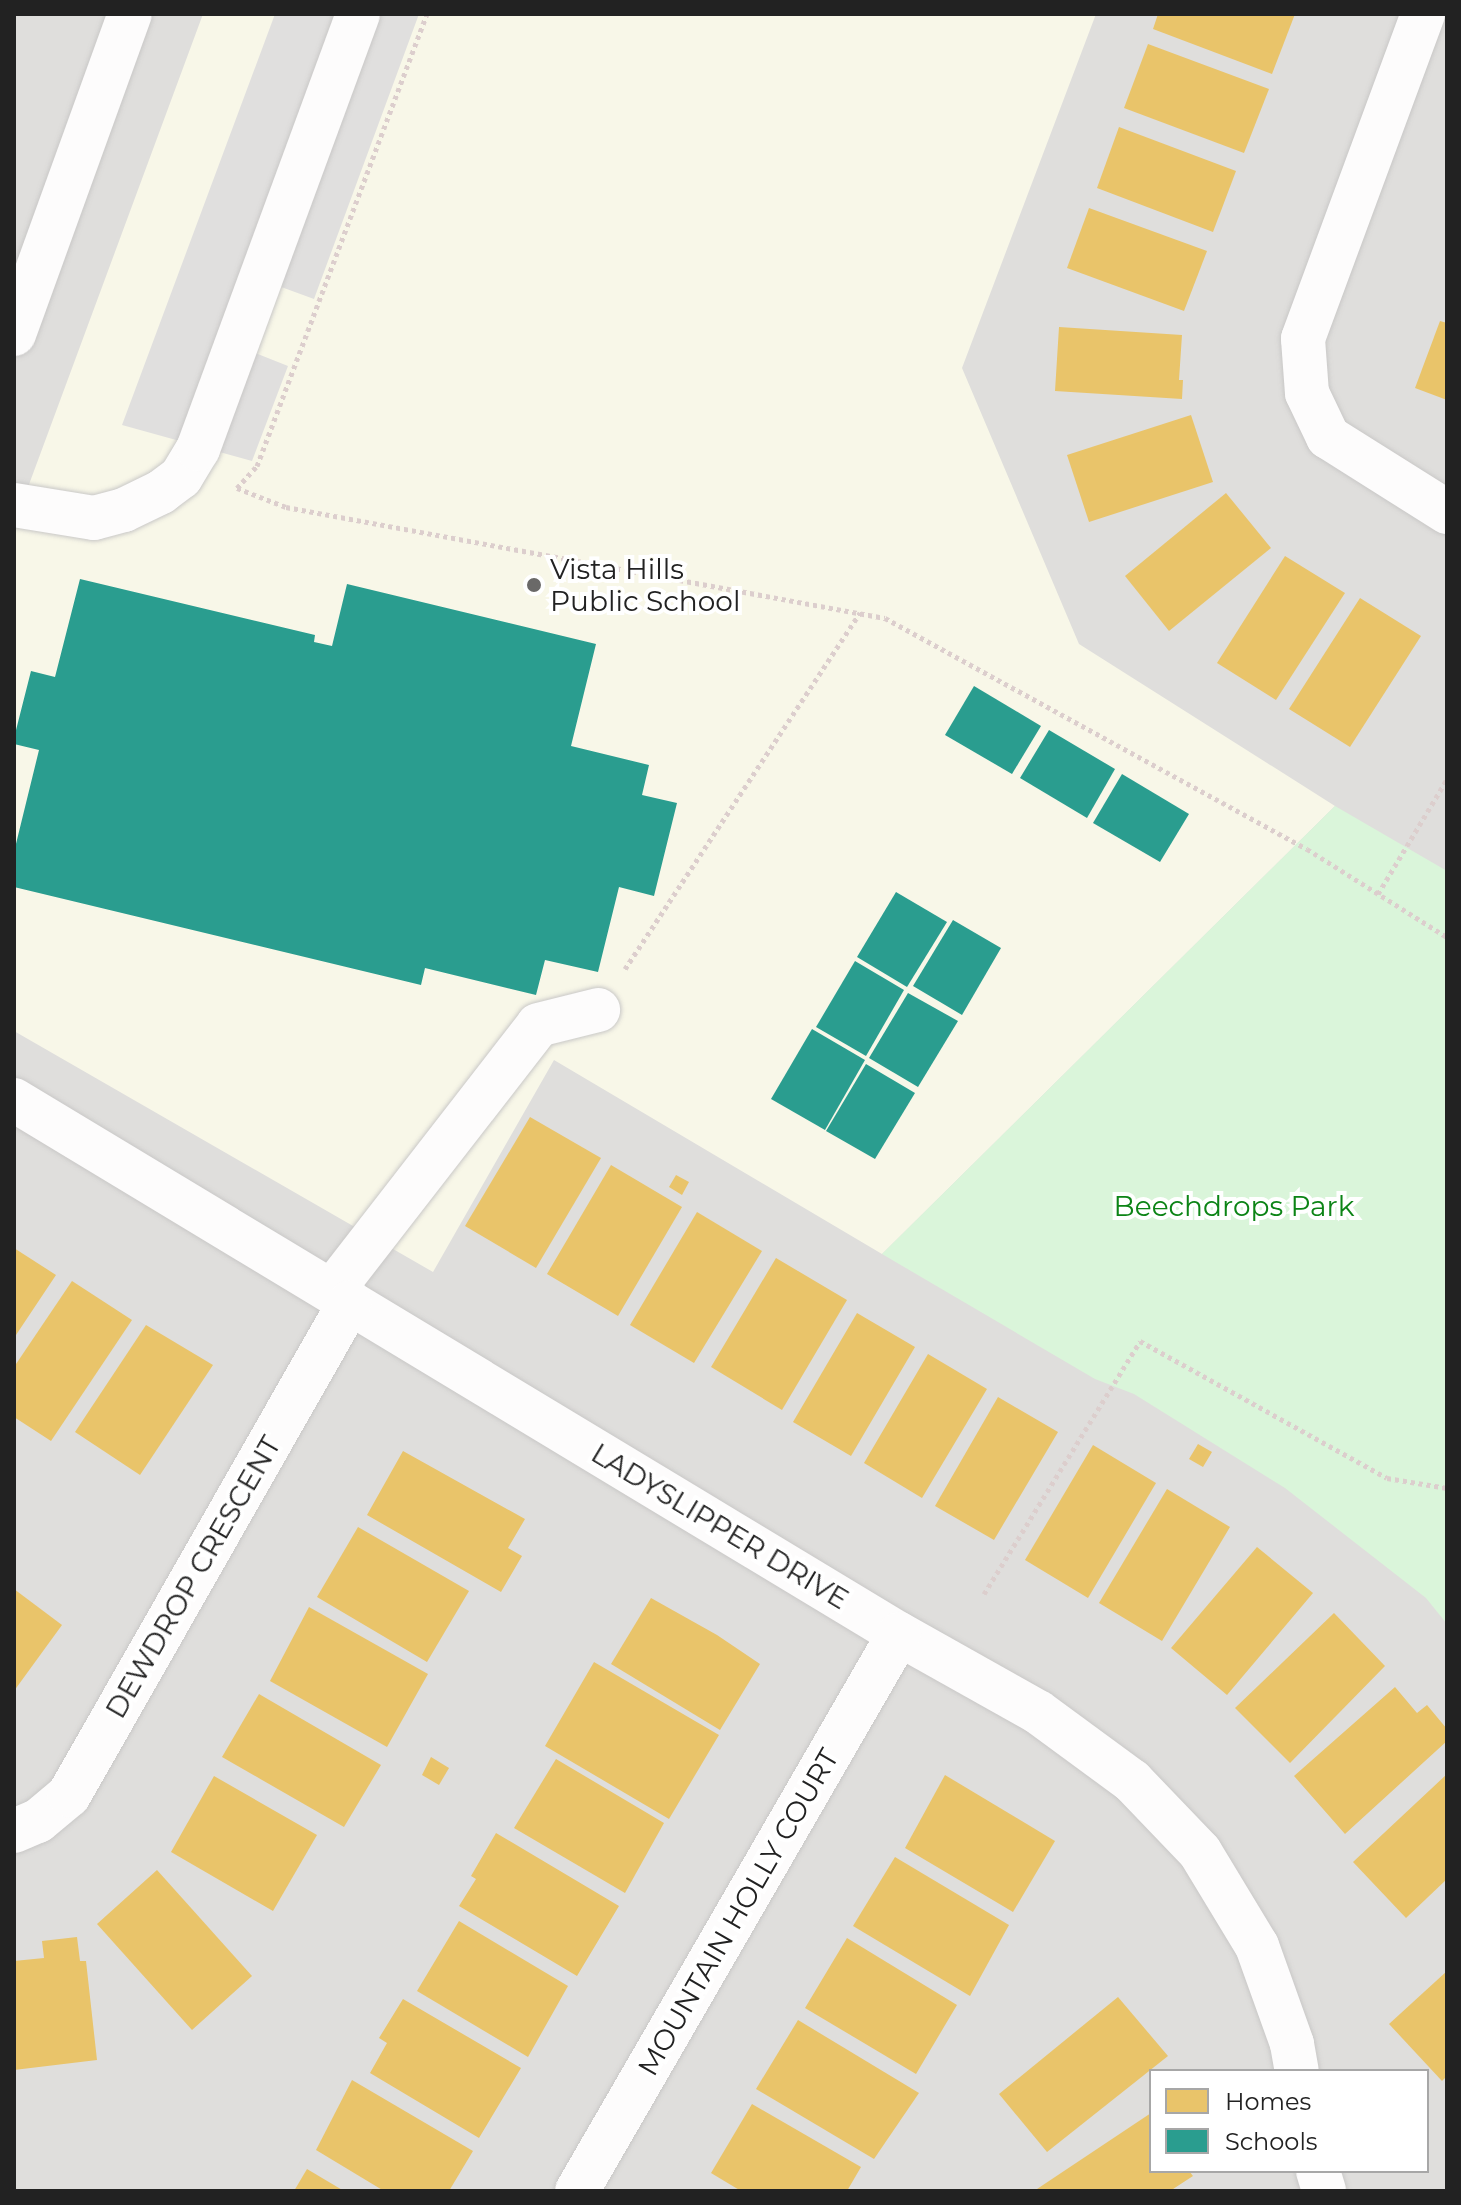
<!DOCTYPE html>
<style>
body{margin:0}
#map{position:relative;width:1461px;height:2205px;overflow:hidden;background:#f0eeeb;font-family:Montserrat,sans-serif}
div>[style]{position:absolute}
.residential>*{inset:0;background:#dfdedc}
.education>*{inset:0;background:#f8f7e8}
.park>*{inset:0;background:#daf5da}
.parking>*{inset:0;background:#e0dfde}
.homes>*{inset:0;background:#e9c46a}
.schools>*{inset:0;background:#2a9d8f}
.path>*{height:5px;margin-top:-2.5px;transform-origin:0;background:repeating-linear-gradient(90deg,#dccecd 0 4px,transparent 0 8px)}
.roads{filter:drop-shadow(0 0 2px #c9c8c7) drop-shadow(0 0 2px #c9c8c7)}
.minor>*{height:44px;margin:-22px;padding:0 22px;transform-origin:22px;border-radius:22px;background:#fdfcfc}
.dots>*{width:22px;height:22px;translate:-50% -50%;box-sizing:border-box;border:4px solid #fff;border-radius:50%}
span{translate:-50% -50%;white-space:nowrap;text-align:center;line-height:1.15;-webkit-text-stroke:8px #fff;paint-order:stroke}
.poi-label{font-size:28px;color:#222}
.left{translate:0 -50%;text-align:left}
.park-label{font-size:28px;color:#0c8416}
.street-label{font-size:28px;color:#222}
.frame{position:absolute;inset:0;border:16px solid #222;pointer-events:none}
.legend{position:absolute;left:1149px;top:2069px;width:280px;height:104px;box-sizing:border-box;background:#fff;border:2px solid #a7a7a7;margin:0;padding:10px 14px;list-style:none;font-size:24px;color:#222}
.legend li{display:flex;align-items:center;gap:16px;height:40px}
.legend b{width:40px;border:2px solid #a7a7a7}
</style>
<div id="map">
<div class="residential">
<div style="clip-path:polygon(evenodd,14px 14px,1447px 14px,1447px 2191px,14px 2191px,14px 14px,1151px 2071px,1427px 2071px,1427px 2171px,1151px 2171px,1151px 2071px)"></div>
</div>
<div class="education">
<div style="clip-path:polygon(203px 14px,1096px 14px,962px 368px,1079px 644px,1335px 806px,882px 1254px,554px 1060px,433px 1272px,14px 1031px,14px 525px)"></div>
</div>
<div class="park">
<div style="clip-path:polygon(1335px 806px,1447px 871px,1447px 1624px,1426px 1598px,1285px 1488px,1134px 1394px,1095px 1379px,882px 1254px)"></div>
</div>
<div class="parking">
<div style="clip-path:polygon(275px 14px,419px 14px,314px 299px,273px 284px,248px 350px,288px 366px,252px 461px,122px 425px)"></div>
</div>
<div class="homes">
<div style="clip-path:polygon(1158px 14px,1295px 14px,1272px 74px,1153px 29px)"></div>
<div style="clip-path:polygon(1148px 44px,1269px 89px,1244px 153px,1124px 108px)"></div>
<div style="clip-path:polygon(1119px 127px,1236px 171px,1213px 232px,1097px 188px)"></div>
<div style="clip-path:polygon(1089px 208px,1207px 251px,1184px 311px,1067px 268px)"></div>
<div style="clip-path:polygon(1440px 321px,1447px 323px,1447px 400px,1415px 388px)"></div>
<div style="clip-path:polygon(1059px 327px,1182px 335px,1179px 380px,1183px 380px,1182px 399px,1055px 391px)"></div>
<div style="clip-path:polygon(1191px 415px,1213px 482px,1089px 522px,1067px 455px)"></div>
<div style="clip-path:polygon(1226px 493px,1271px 548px,1169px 631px,1125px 576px)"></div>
<div style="clip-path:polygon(1285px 556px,1345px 593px,1276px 700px,1217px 663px)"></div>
<div style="clip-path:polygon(1360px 598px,1421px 636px,1350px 747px,1289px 709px)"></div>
<div style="clip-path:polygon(530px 1117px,601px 1158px,536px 1268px,465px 1226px)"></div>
<div style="clip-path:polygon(611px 1165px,682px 1207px,618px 1316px,547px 1274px)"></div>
<div style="clip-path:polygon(676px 1175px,689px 1182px,682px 1195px,669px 1187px)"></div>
<div style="clip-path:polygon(697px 1212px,762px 1251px,694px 1363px,630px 1325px)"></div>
<div style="clip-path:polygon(14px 1248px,56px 1275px,14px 1338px)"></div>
<div style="clip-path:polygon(776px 1258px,847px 1300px,782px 1410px,711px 1367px)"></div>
<div style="clip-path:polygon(72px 1281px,132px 1320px,51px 1441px,14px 1417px,14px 1367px)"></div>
<div style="clip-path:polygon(857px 1313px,915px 1347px,851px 1456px,793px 1422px)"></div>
<div style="clip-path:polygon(146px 1325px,213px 1365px,140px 1475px,75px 1432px)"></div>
<div style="clip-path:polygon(928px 1354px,987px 1389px,922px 1498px,864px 1463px)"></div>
<div style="clip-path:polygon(998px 1397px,1058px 1432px,994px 1540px,935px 1506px)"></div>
<div style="clip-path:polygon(1198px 1444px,1212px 1452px,1203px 1467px,1189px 1459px)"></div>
<div style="clip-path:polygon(1093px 1445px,1156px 1483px,1088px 1598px,1025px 1560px)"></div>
<div style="clip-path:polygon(403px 1451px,525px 1519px,508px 1548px,522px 1556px,501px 1592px,367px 1515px)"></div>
<div style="clip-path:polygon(1167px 1489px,1230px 1527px,1162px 1641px,1099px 1603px)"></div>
<div style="clip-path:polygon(358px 1527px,469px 1591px,427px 1662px,317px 1597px)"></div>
<div style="clip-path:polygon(1257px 1547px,1313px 1593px,1227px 1695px,1171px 1648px)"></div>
<div style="clip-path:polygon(14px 1589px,62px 1625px,14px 1691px)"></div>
<div style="clip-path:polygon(651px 1598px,717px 1635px,760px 1664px,720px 1730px,611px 1664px)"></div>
<div style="clip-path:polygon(309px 1607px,428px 1674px,387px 1747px,270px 1681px)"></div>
<div style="clip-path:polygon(1334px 1613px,1385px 1666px,1290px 1763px,1235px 1708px)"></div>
<div style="clip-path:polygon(594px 1662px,719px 1735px,669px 1819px,545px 1746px)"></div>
<div style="clip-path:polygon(1395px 1687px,1417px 1713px,1427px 1705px,1447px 1729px,1447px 1741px,1345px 1834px,1294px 1776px)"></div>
<div style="clip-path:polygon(259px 1694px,381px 1765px,344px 1827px,222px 1757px)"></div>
<div style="clip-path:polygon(431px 1757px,449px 1768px,439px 1785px,422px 1775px)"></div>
<div style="clip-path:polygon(556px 1759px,664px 1823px,625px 1893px,514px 1828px)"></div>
<div style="clip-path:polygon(1447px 1774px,1447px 1879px,1406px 1918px,1353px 1862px)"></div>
<div style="clip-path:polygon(945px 1775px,1055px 1841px,1013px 1912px,905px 1848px)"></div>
<div style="clip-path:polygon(214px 1776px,317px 1835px,273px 1911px,171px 1852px)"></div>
<div style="clip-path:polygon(496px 1833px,619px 1906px,577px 1976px,459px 1906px,476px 1879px,471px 1876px)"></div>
<div style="clip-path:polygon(895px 1857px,1009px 1925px,970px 1996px,853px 1926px)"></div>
<div style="clip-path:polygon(157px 1870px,252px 1976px,192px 2030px,97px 1924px)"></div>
<div style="clip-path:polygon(459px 1921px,568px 1986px,528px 2057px,417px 1991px)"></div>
<div style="clip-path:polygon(77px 1937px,80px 1961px,86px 1961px,97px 2060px,14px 2070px,14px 1961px,44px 1958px,42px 1941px)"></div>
<div style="clip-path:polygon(847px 1938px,957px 2005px,916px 2074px,805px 2008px)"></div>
<div style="clip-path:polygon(1447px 1971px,1447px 2076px,1442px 2081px,1389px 2024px)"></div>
<div style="clip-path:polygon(1118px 1997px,1168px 2056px,1047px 2152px,999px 2094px)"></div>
<div style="clip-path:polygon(403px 1999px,521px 2068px,479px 2138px,370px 2073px,387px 2043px,379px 2038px)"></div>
<div style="clip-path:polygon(798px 2020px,919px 2093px,874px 2159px,756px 2089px)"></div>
<div style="clip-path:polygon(352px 2080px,473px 2151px,449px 2191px,384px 2191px,316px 2150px)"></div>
<div style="clip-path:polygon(752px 2104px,861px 2167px,847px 2191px,741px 2191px,711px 2173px)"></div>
<div style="clip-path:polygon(1151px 2113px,1151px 2171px,1189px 2171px,1193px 2176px,1170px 2191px,1034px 2191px)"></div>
<div style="clip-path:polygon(307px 2169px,344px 2191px,294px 2191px)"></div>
</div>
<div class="schools">
<div style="clip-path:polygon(80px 579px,315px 635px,314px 642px,332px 646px,347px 584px,596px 644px,571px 746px,649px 765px,642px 795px,677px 803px,654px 896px,619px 887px,598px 972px,545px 960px,536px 995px,425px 968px,421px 985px,14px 887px,14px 852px,39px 750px,14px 744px,14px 738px,31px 671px,55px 677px)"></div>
<div style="clip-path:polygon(974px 686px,1041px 726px,1012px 774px,945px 735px)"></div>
<div style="clip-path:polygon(1049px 730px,1115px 769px,1087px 818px,1020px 778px)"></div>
<div style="clip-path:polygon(1122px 774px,1189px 814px,1160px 862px,1093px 823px)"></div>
<div style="clip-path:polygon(896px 892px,947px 922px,907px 987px,857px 957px)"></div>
<div style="clip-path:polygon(953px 920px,1001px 948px,962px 1015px,913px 986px)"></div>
<div style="clip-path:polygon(855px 961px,904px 990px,866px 1056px,816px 1027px)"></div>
<div style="clip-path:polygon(908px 993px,958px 1021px,918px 1087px,869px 1058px)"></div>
<div style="clip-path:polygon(812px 1029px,865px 1060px,825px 1130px,771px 1099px)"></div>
<div style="clip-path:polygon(866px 1064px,915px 1093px,875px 1159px,826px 1131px)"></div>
</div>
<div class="path">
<div style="left:237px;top:488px;width:53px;rotate:21.2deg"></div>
<div style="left:286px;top:507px;width:609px;rotate:10.5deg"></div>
<div style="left:885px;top:618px;width:481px;rotate:28.7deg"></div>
<div style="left:1307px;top:849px;width:165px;rotate:32.2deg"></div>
<div style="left:237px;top:488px;width:30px;rotate:-48deg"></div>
<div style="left:257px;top:466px;width:483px;rotate:-69.4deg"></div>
<div style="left:1378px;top:894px;width:134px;rotate:-59deg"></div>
<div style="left:625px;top:969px;width:427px;rotate:-56.6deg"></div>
<div style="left:984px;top:1594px;width:297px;rotate:-58.3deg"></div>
<div style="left:1140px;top:1341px;width:282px;rotate:29deg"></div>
<div style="left:1387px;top:1478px;width:61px;rotate:9.5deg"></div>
</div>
<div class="roads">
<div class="minor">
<div style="left:1423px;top:14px;width:346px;rotate:110.3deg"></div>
<div style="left:1303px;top:339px;width:54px;rotate:85.8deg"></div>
<div style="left:1307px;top:393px;width:49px;rotate:64.5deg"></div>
<div style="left:1328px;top:437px;width:141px;rotate:32.2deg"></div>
<div style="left:14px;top:334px;width:340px;rotate:-70.1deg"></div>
<div style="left:14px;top:505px;width:81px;rotate:9.2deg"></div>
<div style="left:94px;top:518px;width:31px;rotate:-15deg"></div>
<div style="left:124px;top:510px;width:41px;rotate:-25.9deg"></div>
<div style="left:161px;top:492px;width:25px;rotate:-37deg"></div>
<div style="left:181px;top:477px;width:33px;rotate:-59deg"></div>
<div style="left:198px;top:449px;width:463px;rotate:-69.8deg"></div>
<div style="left:14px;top:1100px;width:1034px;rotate:31.11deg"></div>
<div style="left:899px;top:1634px;width:159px;rotate:29.3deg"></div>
<div style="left:1038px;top:1712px;width:117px;rotate:36.3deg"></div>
<div style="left:1132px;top:1781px;width:98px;rotate:46.2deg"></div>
<div style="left:1200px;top:1852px;width:110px;rotate:58.8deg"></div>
<div style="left:1257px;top:1946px;width:104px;rotate:70.3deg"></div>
<div style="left:1292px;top:2044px;width:27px;rotate:80deg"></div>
<div style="left:332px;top:1291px;width:336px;rotate:-52.2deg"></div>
<div style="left:538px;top:1025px;width:62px;rotate:-14deg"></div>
<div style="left:14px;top:1831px;width:26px;rotate:-23deg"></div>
<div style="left:38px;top:1821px;width:40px;rotate:-40deg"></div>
<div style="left:69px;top:1795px;width:567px;rotate:-60.32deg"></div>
<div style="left:1318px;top:2171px;width:21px;rotate:73deg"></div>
<div style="left:577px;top:2191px;width:643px;rotate:-59.97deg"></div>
</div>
</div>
<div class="dots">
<div style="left:534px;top:585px;background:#6a6968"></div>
</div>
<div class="poi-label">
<span class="left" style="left:550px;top:585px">Vista Hills<br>Public School</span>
</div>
<div class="park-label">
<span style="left:1234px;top:1206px">Beechdrops Park</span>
</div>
<div class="street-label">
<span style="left:720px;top:1526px;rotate:31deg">LADYSLIPPER DRIVE</span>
<span style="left:193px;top:1577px;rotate:-60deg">DEWDROP CRESCENT</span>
<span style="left:738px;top:1912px;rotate:-60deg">MOUNTAIN HOLLY COURT</span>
</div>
<div class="frame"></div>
<ul class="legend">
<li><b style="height:22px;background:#e9c46a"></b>Homes</li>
<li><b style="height:22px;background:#2a9d8f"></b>Schools</li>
</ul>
</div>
